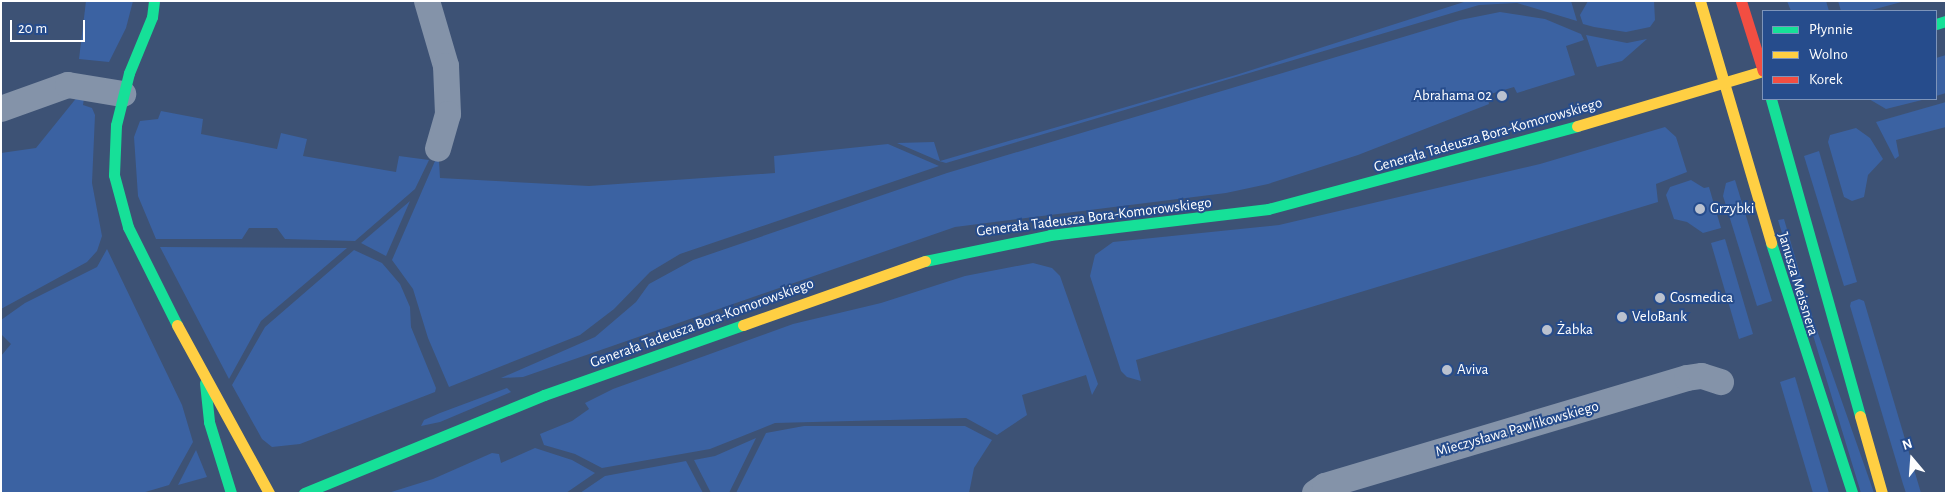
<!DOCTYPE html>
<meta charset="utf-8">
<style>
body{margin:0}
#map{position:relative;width:1947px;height:494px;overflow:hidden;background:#3d5275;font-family:"Alegreya Sans",sans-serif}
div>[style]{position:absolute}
.green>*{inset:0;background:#3b62a2}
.street>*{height:26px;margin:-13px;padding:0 13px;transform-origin:13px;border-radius:13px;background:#8493a9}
.fast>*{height:11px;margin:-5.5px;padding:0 5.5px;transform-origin:5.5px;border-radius:5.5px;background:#16e098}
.slow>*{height:11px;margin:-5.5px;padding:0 5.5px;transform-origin:5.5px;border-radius:5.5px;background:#ffcf43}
.jam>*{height:11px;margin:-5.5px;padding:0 5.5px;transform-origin:5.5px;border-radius:5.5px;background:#f24e42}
.dots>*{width:14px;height:14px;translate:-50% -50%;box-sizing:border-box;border:2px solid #264c8c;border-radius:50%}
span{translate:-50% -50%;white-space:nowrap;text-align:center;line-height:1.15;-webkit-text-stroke:4px #264c8c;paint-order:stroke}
.poi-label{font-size:15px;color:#fff}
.right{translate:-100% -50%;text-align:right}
.left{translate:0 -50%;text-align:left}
.street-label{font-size:15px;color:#fff}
.frame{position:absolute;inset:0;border:2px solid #fff;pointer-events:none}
.legend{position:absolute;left:1762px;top:10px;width:175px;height:90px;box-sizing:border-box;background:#264c8c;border:1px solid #7d94ba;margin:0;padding:6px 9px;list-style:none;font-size:15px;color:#fff}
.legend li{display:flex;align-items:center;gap:10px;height:25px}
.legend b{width:25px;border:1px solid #7d94ba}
.north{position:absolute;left:1887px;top:434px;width:50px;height:50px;-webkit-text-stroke:4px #264c8c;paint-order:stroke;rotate:342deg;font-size:14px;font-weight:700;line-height:20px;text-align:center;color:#fff}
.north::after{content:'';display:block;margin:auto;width:18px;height:22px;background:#fff;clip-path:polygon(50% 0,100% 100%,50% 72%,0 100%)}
.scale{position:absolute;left:10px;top:20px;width:75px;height:22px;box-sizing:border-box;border:2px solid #fff;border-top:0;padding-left:6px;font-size:15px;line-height:18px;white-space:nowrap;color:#fff;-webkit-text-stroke:4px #264c8c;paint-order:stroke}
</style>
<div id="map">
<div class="green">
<div style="clip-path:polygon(86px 1px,133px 1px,126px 28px,109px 62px,79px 59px)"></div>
<div style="clip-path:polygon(1467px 1px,1571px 1px,1577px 21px,1517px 3px,1479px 5px,946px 163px,939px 161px,897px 143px,934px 142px,940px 161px,1236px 75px)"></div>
<div style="clip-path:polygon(1588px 1px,1654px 1px,1655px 20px,1650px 27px,1626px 32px,1594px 27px,1583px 24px,1580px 15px)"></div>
<div style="clip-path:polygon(1787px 1px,1826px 1px,1829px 11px,1791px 11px)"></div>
<div style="clip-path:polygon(1838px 1px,1905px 1px,1868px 11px,1841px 11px)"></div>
<div style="clip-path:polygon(1500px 12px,1545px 19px,1581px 34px,1584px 40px,1566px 46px,1575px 75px,1517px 93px,1514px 87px,1487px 95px,1489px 104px,1358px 155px,1268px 184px,1226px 193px,955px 227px,523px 377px,501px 378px,595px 337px,636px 302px,649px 284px,693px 260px,947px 173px,1460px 20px)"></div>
<div style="clip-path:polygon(1586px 35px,1627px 43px,1647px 39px,1622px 61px,1597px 67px)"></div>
<div style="clip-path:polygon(1946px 55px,1946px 93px,1936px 96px,1936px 58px)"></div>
<div style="clip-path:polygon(78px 96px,84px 98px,83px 105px,92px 108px,95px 115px,92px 183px,102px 236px,97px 251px,87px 262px,1px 309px,1px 153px,36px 148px)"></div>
<div style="clip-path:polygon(1869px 99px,1926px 99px,1886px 109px)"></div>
<div style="clip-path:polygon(1946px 102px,1946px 127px,1896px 140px,1899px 156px,1895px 159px,1876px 122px)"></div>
<div style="clip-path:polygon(161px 111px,203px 119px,201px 134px,277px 149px,281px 133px,307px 139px,303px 156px,396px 172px,399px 156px,429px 160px,415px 189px,355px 241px,285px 239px,277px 228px,249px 228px,242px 239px,156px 239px,138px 196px,134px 137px,140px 121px,158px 119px)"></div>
<div style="clip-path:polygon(1665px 127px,1676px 137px,1687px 172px,1656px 184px,1658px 202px,1136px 360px,1141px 381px,1127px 377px,1121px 371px,1090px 276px,1095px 255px,1113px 242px,1279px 225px,1540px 164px)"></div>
<div style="clip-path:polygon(1856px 128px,1870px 138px,1883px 159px,1868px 175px,1864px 197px,1852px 201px,1844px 197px,1828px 142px,1830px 135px)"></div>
<div style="clip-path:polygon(888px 144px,939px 166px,680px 254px,650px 272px,614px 309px,580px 335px,449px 387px,428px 338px,413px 289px,392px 260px,435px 161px,439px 161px,440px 178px,589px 186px,775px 173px,774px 156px)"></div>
<div style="clip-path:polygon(1819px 151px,1857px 282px,1844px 286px,1804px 156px)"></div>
<div style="clip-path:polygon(1691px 180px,1704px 188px,1709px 187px,1721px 228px,1703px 233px,1687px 222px,1674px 219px,1666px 195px,1670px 187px)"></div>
<div style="clip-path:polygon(1735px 180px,1772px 301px,1757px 306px,1723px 196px,1726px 183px)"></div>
<div style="clip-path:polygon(410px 201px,386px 256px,361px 243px)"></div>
<div style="clip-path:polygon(1784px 219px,1813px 319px,1874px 493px,1861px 493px,1778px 220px)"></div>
<div style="clip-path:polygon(1725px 239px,1753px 334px,1739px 339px,1711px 243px)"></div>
<div style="clip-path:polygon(160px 247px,347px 248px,261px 321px,229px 379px)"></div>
<div style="clip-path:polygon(107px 249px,182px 405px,193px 442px,169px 485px,142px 493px,1px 493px,1px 356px,11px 344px,1px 334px,1px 320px,25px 303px,97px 267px)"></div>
<div style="clip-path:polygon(354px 250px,382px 263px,400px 284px,410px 307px,411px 327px,436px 388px,435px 392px,300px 444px,272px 447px,262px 439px,232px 385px,265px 327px)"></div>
<div style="clip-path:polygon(1033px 263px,1052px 268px,1060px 276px,1098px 384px,1092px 395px,1086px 375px,1022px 395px,1027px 415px,997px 435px,966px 418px,775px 423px,710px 449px,602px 468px,575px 454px,544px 445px,540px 434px,572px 421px,589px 409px,585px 403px,613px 389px,793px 324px,881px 303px,965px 276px)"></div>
<div style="clip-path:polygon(1859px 299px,1864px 301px,1921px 493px,1906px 493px,1903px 484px,1850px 306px,1851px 302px)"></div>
<div style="clip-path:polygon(1795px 377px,1829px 493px,1813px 493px,1780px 382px)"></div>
<div style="clip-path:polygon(507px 388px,511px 392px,440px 422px,421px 426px,424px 420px,440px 413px)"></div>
<div style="clip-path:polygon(804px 426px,965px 426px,992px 440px,974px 468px,969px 493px,736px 493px,766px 433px)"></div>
<div style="clip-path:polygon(756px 438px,729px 493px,711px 493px,694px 460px,715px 456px)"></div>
<div style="clip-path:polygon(535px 448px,572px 460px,595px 473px,566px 493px,388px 493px,433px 479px,492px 453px,499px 454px,501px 463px)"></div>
<div style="clip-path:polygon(196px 450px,207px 477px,178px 485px)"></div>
<div style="clip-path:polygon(686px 461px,703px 493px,580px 493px,605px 476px)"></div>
</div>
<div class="street">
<div style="left:427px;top:1px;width:68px;rotate:73.7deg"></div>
<div style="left:446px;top:66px;width:48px;rotate:87.6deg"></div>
<div style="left:448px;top:114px;width:36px;rotate:106deg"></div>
<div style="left:1px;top:109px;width:71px;rotate:-19.7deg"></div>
<div style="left:68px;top:85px;width:56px;rotate:9.3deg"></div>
<div style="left:1315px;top:493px;width:12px;rotate:-35deg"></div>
<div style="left:1325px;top:486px;width:378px;rotate:-16.6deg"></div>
<div style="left:1687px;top:378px;width:15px;rotate:-8deg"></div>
<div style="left:1702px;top:376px;width:20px;rotate:18deg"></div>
</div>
<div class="fast">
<div style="left:154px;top:1px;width:16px;rotate:97deg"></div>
<div style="left:152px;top:17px;width:61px;rotate:112.3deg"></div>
<div style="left:129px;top:73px;width:54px;rotate:104deg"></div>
<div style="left:116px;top:125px;width:50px;rotate:92.3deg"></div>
<div style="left:114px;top:175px;width:54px;rotate:74.9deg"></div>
<div style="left:128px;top:227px;width:110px;rotate:63.4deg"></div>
<div style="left:1936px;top:24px;width:10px;rotate:-17deg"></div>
<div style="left:1771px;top:99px;width:329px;rotate:74.3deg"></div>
<div style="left:1771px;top:243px;width:263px;rotate:72deg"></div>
<div style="left:925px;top:261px;width:128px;rotate:-11.7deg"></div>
<div style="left:1050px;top:235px;width:220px;rotate:-6.8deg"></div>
<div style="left:1268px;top:209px;width:320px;rotate:-15deg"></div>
<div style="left:205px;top:383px;width:39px;rotate:84deg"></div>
<div style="left:209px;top:422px;width:74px;rotate:72.8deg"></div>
<div style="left:304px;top:493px;width:259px;rotate:-22.2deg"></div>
<div style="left:544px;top:395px;width:211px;rotate:-19.4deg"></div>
</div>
<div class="slow">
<div style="left:1700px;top:1px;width:252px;rotate:73.6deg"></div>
<div style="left:1577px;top:126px;width:194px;rotate:-16.5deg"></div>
<div style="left:177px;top:325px;width:192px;rotate:61.3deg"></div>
<div style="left:743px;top:325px;width:193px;rotate:-19.4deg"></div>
<div style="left:1860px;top:416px;width:80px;rotate:74.1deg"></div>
</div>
<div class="jam">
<div style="left:1741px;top:1px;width:73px;rotate:72.6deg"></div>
</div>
<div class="dots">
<div style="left:1502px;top:96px;background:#bbc2cf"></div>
<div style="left:1700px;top:209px;background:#bbc2cf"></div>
<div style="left:1660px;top:298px;background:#bbc2cf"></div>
<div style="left:1622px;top:317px;background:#bbc2cf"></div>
<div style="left:1547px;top:330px;background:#bbc2cf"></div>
<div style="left:1447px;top:370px;background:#bbc2cf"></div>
</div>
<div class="poi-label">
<span class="right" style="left:1492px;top:96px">Abrahama 02</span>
<span class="left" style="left:1710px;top:209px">Grzybki</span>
<span class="left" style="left:1670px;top:298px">Cosmedica</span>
<span class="left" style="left:1632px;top:317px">VeloBank</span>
<span class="left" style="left:1557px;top:330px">Żabka</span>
<span class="left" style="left:1457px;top:370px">Aviva</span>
</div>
<div class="street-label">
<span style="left:1488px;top:135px;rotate:-16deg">Generała Tadeusza Bora-Komorowskiego</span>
<span style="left:1094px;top:217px;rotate:-7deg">Generała Tadeusza Bora-Komorowskiego</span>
<span style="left:1798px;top:284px;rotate:73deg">Janusza Meissnera</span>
<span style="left:702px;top:323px;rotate:-20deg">Generała Tadeusza Bora-Komorowskiego</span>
<span style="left:1517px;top:429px;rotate:-16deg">Mieczysława Pawlikowskiego</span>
</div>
<div class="frame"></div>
<ul class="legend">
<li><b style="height:6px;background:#16e098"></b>Płynnie</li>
<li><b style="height:6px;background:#ffcf43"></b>Wolno</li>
<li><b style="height:6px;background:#f24e42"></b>Korek</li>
</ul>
<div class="north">N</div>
<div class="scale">20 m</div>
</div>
